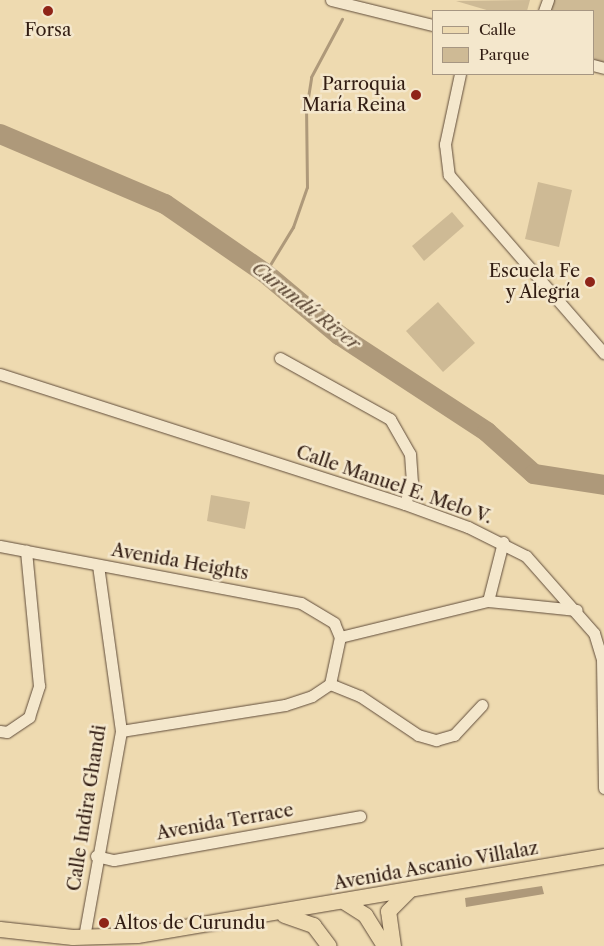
<!DOCTYPE html>
<meta charset="utf-8">
<style>
body{margin:0}
#map{position:relative;width:604px;height:946px;overflow:hidden;background:#eedab0;font-family:"Libre Caslon Text",serif}
div>[style]{position:absolute}
.green>*{inset:0;background:#ceba95}
.water>*{inset:0;background:#ae997a}
.stream>*{height:3px;margin:-1.5px;padding:0 1.5px;transform-origin:1.5px;border-radius:1.5px;background:#ae997a}
.river>*{height:20px;margin:-10px;padding:0 10px;transform-origin:10px;border-radius:10px;background:#ae997a}
.roads{filter:drop-shadow(0 0 1px #604c3a) drop-shadow(0 0 1px #604c3a)}
.minor>*{height:11px;margin:-5.5px;padding:0 5.5px;transform-origin:5.5px;border-radius:5.5px;background:#f4e7cc}
.major>*{height:15px;margin:-7.5px;padding:0 7.5px;transform-origin:7.5px;border-radius:7.5px;background:#eedab0}
.dots>*{width:14px;height:14px;translate:-50% -50%;box-sizing:border-box;border:2px solid #f4e7cc;border-radius:50%}
span{translate:-50% -50%;white-space:nowrap;text-align:center;line-height:1.15;-webkit-text-stroke:5px #f4e7cc;paint-order:stroke}
.poi-label{font-size:18px;color:#311c12}
.right{translate:-100% -50%;text-align:right}
.left{translate:0 -50%;text-align:left}
.street-label{font-size:18px;color:#311c12}
.water-label{font-size:19px;color:#5d4836;font-style:italic}
.legend{position:absolute;left:432px;top:10px;width:162px;height:65px;box-sizing:border-box;background:#f4e7cc;border:1px solid #a69682;margin:0;padding:6px 9px;list-style:none;font-size:15px;color:#311c12}
.legend li{display:flex;align-items:center;gap:10px;height:25px}
.legend b{width:25px;border:1px solid #a69682}
</style>
<div id="map">
<div class="green">
<div style="clip-path:polygon(530px 0,527px 11px,490px 11px,456px 1px)"></div>
<div style="clip-path:polygon(548px 0,604px 0,604px 68px,593px 65px,593px 11px,544px 11px)"></div>
<div style="clip-path:polygon(538px 182px,572px 190px,559px 247px,525px 239px)"></div>
<div style="clip-path:polygon(452px 212px,464px 226px,424px 261px,412px 246px)"></div>
<div style="clip-path:polygon(438px 302px,475px 343px,443px 372px,406px 331px)"></div>
<div style="clip-path:polygon(211px 495px,250px 502px,245px 529px,207px 521px)"></div>
</div>
<div class="water">
<div style="clip-path:polygon(542px 886px,544px 894px,466px 907px,465px 898px)"></div>
</div>
<div class="stream">
<div style="left:265px;top:273px;width:54px;rotate:-58.7deg"></div>
<div style="left:293px;top:227px;width:42px;rotate:-70.7deg"></div>
<div style="left:307px;top:187px;width:77px;rotate:-90.7deg"></div>
<div style="left:306px;top:110px;width:33px;rotate:-81deg"></div>
<div style="left:311px;top:77px;width:66px;rotate:-61.9deg"></div>
</div>
<div class="river">
<div style="left:0;top:134px;width:179px;rotate:23deg"></div>
<div style="left:165px;top:204px;width:121px;rotate:34.6deg"></div>
<div style="left:265px;top:273px;width:97px;rotate:40deg"></div>
<div style="left:339px;top:335px;width:177px;rotate:33.2deg"></div>
<div style="left:487px;top:432px;width:63px;rotate:41.8deg"></div>
<div style="left:534px;top:474px;width:71px;rotate:8.9deg"></div>
</div>
<div class="roads">
<div class="minor">
<div style="left:331px;top:0;width:105px;rotate:13.8deg"></div>
<div style="left:544px;top:11px;width:12px;rotate:-70deg"></div>
<div style="left:593px;top:65px;width:11px;rotate:15deg"></div>
<div style="left:460px;top:74px;width:72px;rotate:102.1deg"></div>
<div style="left:445px;top:144px;width:31px;rotate:83deg"></div>
<div style="left:449px;top:175px;width:236px;rotate:49deg"></div>
<div style="left:280px;top:358px;width:126px;rotate:29deg"></div>
<div style="left:390px;top:419px;width:40px;rotate:60.3deg"></div>
<div style="left:410px;top:454px;width:28px;rotate:86deg"></div>
<div style="left:412px;top:482px;width:23px;rotate:108deg"></div>
<div style="left:0;top:374px;width:425px;rotate:17.8deg"></div>
<div style="left:405px;top:504px;width:67px;rotate:20.1deg"></div>
<div style="left:468px;top:527px;width:65px;rotate:26.6deg"></div>
<div style="left:526px;top:556px;width:103px;rotate:48.6deg"></div>
<div style="left:594px;top:633px;width:27px;rotate:73deg"></div>
<div style="left:602px;top:659px;width:129px;rotate:89.1deg"></div>
<div style="left:0;top:546px;width:306px;rotate:10.7deg"></div>
<div style="left:301px;top:603px;width:39px;rotate:31deg"></div>
<div style="left:334px;top:623px;width:15px;rotate:67deg"></div>
<div style="left:488px;top:601px;width:61px;rotate:-75.7deg"></div>
<div style="left:340px;top:637px;width:152px;rotate:-13.7deg"></div>
<div style="left:488px;top:601px;width:89px;rotate:5.8deg"></div>
<div style="left:330px;top:684px;width:32px;rotate:22deg"></div>
<div style="left:360px;top:696px;width:70px;rotate:33.9deg"></div>
<div style="left:418px;top:735px;width:19px;rotate:16deg"></div>
<div style="left:436px;top:740px;width:19px;rotate:-16deg"></div>
<div style="left:454px;top:735px;width:41px;rotate:-47deg"></div>
<div style="left:0;top:731px;width:7px;rotate:8deg"></div>
<div style="left:7px;top:732px;width:27px;rotate:-34deg"></div>
<div style="left:29px;top:717px;width:33px;rotate:-72deg"></div>
<div style="left:39px;top:686px;width:136px;rotate:-95.5deg"></div>
<div style="left:121px;top:731px;width:166px;rotate:-9deg"></div>
<div style="left:285px;top:705px;width:28px;rotate:-18deg"></div>
<div style="left:312px;top:696px;width:22px;rotate:-34deg"></div>
<div style="left:330px;top:684px;width:48px;rotate:-78deg"></div>
<div style="left:96px;top:856px;width:18px;rotate:13deg"></div>
<div style="left:114px;top:860px;width:250px;rotate:-10.1deg"></div>
<div style="left:84px;top:937px;width:209px;rotate:-79.8deg"></div>
<div style="left:121px;top:731px;width:167px;rotate:-97.9deg"></div>
</div>
<div class="major">
<div style="left:343px;top:901px;width:26px;rotate:32deg"></div>
<div style="left:365px;top:915px;width:36px;rotate:58deg"></div>
<div style="left:284px;top:915px;width:31px;rotate:19deg"></div>
<div style="left:313px;top:925px;width:26px;rotate:53deg"></div>
<div style="left:0;top:929px;width:73px;rotate:6.3deg"></div>
<div style="left:73px;top:937px;width:64px;rotate:-1.8deg"></div>
<div style="left:137px;top:935px;width:474px;rotate:-9.6deg"></div>
<div style="left:393px;top:946px;width:35px;rotate:-98deg"></div>
<div style="left:388px;top:911px;width:30px;rotate:-45deg"></div>
</div>
</div>
<div class="dots">
<div style="left:48px;top:11px;background:#8f2418"></div>
<div style="left:416px;top:95px;background:#8f2418"></div>
<div style="left:590px;top:282px;background:#8f2418"></div>
<div style="left:104px;top:923px;background:#8f2418"></div>
</div>
<div class="poi-label">
<span style="left:48px;top:30px">Forsa</span>
<span class="right" style="left:406px;top:95px">Parroquia<br>María Reina</span>
<span class="right" style="left:580px;top:282px">Escuela Fe<br>y Alegría</span>
<span class="left" style="left:114px;top:923px">Altos de Curundu</span>
</div>
<div class="street-label">
<span style="left:394px;top:485px;rotate:19deg">Calle Manuel E. Melo V.</span>
<span style="left:180px;top:562px;rotate:10deg">Avenida Heights</span>
<span style="left:87px;top:808px;rotate:-81deg">Calle Indira Ghandi</span>
<span style="left:225px;top:822px;rotate:-10deg">Avenida Terrace</span>
<span style="left:436px;top:866px;rotate:-10deg">Avenida Ascanio Villalaz</span>
</div>
<div class="water-label">
<span style="left:306px;top:306px;rotate:38deg">Curundú River</span>
</div>
<ul class="legend">
<li><b style="height:6px;background:#eedab0"></b>Calle</li>
<li><b style="height:14px;background:#ceba95"></b>Parque</li>
</ul>
</div>
